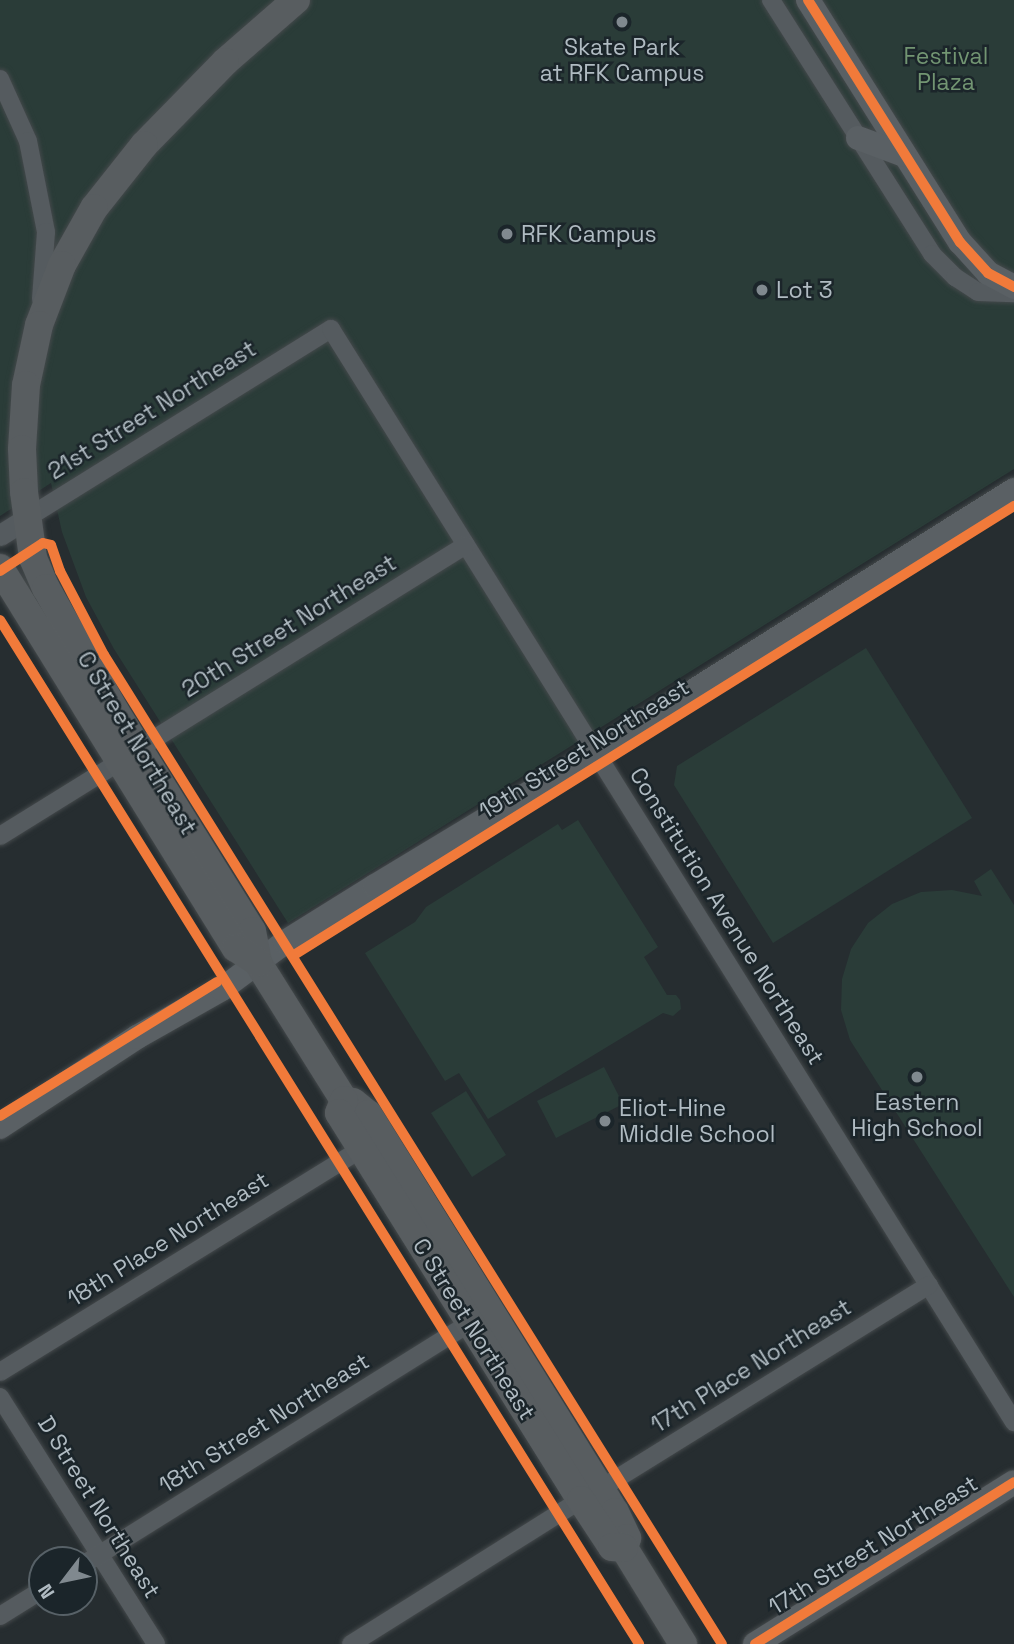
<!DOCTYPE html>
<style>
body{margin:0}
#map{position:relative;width:1014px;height:1644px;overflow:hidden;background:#262d30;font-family:"Space Grotesk",sans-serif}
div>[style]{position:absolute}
.green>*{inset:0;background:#2a3c38}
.roads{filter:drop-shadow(0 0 2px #44494b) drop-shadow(0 0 2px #44494b)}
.minor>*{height:18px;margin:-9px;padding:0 9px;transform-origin:9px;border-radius:9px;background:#555b5f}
.tertiary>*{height:21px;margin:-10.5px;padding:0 10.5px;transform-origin:10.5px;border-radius:10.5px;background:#555b5f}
.secondary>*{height:24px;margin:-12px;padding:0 12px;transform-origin:12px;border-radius:12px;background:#5a6064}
.primary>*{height:28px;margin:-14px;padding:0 14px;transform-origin:14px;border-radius:14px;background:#585d60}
.cycleway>*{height:10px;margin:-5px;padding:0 5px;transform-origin:5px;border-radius:5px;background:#f17a3a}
.dots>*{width:19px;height:19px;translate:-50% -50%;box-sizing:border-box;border:4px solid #1b252a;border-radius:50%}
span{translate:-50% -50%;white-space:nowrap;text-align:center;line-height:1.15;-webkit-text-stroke:5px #1b252a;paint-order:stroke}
.poi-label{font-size:23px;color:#b0bbc2}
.left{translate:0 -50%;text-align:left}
.park-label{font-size:23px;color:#729572}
.street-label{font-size:23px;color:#b0bbc2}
.north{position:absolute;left:28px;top:1546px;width:70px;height:70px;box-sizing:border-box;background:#1b252a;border:2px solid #576167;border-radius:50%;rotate:238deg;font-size:19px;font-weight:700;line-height:28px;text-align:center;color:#b0bbc2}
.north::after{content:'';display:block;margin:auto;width:24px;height:32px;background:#80898f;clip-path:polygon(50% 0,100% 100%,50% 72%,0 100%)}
</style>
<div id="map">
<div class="green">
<div style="clip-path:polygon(0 0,1014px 0,1014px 469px,288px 923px,114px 649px,86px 597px,62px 532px,51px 483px,0 516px)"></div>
<div style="clip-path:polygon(866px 648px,972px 818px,773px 943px,674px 785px,677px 766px)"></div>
<div style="clip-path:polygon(578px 820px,658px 947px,644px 957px,667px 995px,676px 995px,680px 1000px,681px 1009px,673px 1016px,663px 1013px,488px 1119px,459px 1073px,445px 1081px,365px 953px,415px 922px,426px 907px,558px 824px,562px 830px)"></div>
<div style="clip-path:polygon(991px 869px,1014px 905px,1014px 1297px,850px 1040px,841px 1010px,842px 979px,851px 949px,868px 923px,892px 904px,921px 892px,952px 890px,982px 896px,974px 881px)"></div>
<div style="clip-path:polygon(604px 1067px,623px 1104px,556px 1138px,537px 1101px)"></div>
<div style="clip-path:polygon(466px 1091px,506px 1155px,472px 1177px,431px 1113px)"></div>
</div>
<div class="roads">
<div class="minor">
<div style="left:771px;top:0;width:301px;rotate:57.6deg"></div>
<div style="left:932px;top:254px;width:33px;rotate:45deg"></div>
<div style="left:955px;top:277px;width:27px;rotate:33deg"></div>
<div style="left:978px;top:292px;width:36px;rotate:2deg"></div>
<div style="left:0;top:79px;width:68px;rotate:65.7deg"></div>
<div style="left:28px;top:141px;width:93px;rotate:78.8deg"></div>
<div style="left:46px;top:232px;width:67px;rotate:94.3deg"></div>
<div style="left:27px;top:518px;width:358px;rotate:-31.9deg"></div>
<div style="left:331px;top:329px;width:1289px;rotate:58deg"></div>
<div style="left:138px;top:749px;width:386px;rotate:-31.9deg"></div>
<div style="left:0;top:836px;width:142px;rotate:-31.8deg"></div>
<div style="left:0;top:1372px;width:424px;rotate:-31.7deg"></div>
<div style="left:0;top:1397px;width:292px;rotate:57.7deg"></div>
<div style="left:600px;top:1489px;width:387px;rotate:-31.8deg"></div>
<div style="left:84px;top:1564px;width:455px;rotate:-32deg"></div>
<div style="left:0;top:1616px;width:49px;rotate:-31.8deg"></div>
<div style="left:351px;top:1644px;width:271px;rotate:-32.1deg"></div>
</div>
<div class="tertiary">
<div style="left:0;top:535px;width:32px;rotate:-32deg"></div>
</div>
<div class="secondary">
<div style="left:808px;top:0;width:286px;rotate:57.9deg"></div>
<div style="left:960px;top:242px;width:42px;rotate:47.9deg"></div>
<div style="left:988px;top:273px;width:30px;rotate:28deg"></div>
<div style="left:858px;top:138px;width:49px;rotate:20.3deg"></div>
<div style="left:0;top:1127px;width:164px;rotate:-33.3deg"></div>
<div style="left:137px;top:1037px;width:98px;rotate:-29.5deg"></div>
<div style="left:222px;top:989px;width:79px;rotate:-36.7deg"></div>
<div style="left:285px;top:942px;width:106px;rotate:-31.9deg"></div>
<div style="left:375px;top:886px;width:236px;rotate:-31.1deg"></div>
<div style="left:577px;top:764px;width:516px;rotate:-32.09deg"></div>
<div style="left:755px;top:1644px;width:305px;rotate:-32deg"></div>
</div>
<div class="primary">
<div style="left:296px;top:0;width:94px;rotate:138.9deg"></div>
<div style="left:225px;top:62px;width:116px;rotate:134.3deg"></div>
<div style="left:144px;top:145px;width:80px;rotate:128.4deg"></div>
<div style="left:94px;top:208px;width:65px;rotate:119.3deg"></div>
<div style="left:62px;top:265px;width:64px;rotate:111deg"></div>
<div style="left:39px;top:325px;width:61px;rotate:102.2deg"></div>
<div style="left:26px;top:385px;width:64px;rotate:93.6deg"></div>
<div style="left:22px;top:449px;width:43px;rotate:87.3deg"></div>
<div style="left:24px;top:492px;width:67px;rotate:82.2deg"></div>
<div style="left:33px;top:558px;width:33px;rotate:67deg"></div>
<div style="left:46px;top:588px;width:141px;rotate:60.7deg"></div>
<div style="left:115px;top:711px;width:259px;rotate:58.1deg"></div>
<div style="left:252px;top:931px;width:33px;rotate:79deg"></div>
<div style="left:258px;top:963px;width:162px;rotate:57.9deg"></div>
<div style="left:344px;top:1100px;width:9px;rotate:13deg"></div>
<div style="left:353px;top:1102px;width:19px;rotate:39deg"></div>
<div style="left:368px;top:1114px;width:468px;rotate:58.2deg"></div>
<div style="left:615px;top:1512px;width:29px;rotate:65deg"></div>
<div style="left:627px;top:1538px;width:10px;rotate:107deg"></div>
<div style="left:624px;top:1548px;width:113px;rotate:58.4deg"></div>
<div style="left:0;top:568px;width:447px;rotate:58.2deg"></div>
<div style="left:236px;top:948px;width:27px;rotate:34deg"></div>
<div style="left:344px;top:1100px;width:14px;rotate:111deg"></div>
<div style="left:339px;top:1113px;width:456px;rotate:58deg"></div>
<div style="left:581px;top:1500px;width:56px;rotate:56.6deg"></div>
<div style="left:612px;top:1547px;width:12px;rotate:5deg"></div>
</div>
</div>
<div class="cycleway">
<div style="left:808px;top:0;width:286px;rotate:57.9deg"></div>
<div style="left:960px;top:242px;width:42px;rotate:47.9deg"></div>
<div style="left:988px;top:273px;width:30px;rotate:28deg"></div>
<div style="left:0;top:571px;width:51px;rotate:-33.1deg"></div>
<div style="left:43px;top:543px;width:8px;rotate:14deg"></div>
<div style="left:51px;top:545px;width:28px;rotate:71deg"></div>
<div style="left:60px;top:571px;width:95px;rotate:62.4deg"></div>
<div style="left:104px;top:655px;width:1166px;rotate:58deg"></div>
<div style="left:0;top:620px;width:1207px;rotate:58.03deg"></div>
<div style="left:294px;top:955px;width:849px;rotate:-31.95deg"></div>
<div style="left:0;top:1116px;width:255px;rotate:-31.7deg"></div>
<div style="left:755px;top:1644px;width:305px;rotate:-32deg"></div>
</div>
<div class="dots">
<div style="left:622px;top:22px;background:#80898f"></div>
<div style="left:507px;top:234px;background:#80898f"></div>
<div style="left:762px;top:290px;background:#80898f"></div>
<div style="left:917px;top:1077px;background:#80898f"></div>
<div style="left:605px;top:1121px;background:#80898f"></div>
</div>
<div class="poi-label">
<span style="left:622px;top:60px">Skate Park<br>at RFK Campus</span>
<span class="left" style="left:521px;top:234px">RFK Campus</span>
<span class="left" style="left:776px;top:290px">Lot 3</span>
<span style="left:917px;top:1115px">Eastern<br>High School</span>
<span class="left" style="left:619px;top:1121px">Eliot-Hine<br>Middle School</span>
</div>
<div class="park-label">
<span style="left:946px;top:69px">Festival<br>Plaza</span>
</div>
<div class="street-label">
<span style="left:152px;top:410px;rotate:-32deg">21st Street Northeast</span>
<span style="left:289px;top:626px;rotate:-32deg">20th Street Northeast</span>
<span style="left:137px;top:743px;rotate:59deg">C Street Northeast</span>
<span style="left:584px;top:749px;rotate:-32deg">19th Street Northeast</span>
<span style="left:727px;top:916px;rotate:58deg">Constitution Avenue Northeast</span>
<span style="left:168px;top:1239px;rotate:-32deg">18th Place Northeast</span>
<span style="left:474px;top:1329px;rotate:58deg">C Street Northeast</span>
<span style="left:751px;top:1366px;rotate:-32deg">17th Place Northeast</span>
<span style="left:264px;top:1423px;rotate:-32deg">18th Street Northeast</span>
<span style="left:99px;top:1507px;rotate:58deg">D Street Northeast</span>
<span style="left:873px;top:1545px;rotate:-32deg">17th Street Northeast</span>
</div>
<div class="north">N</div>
</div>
